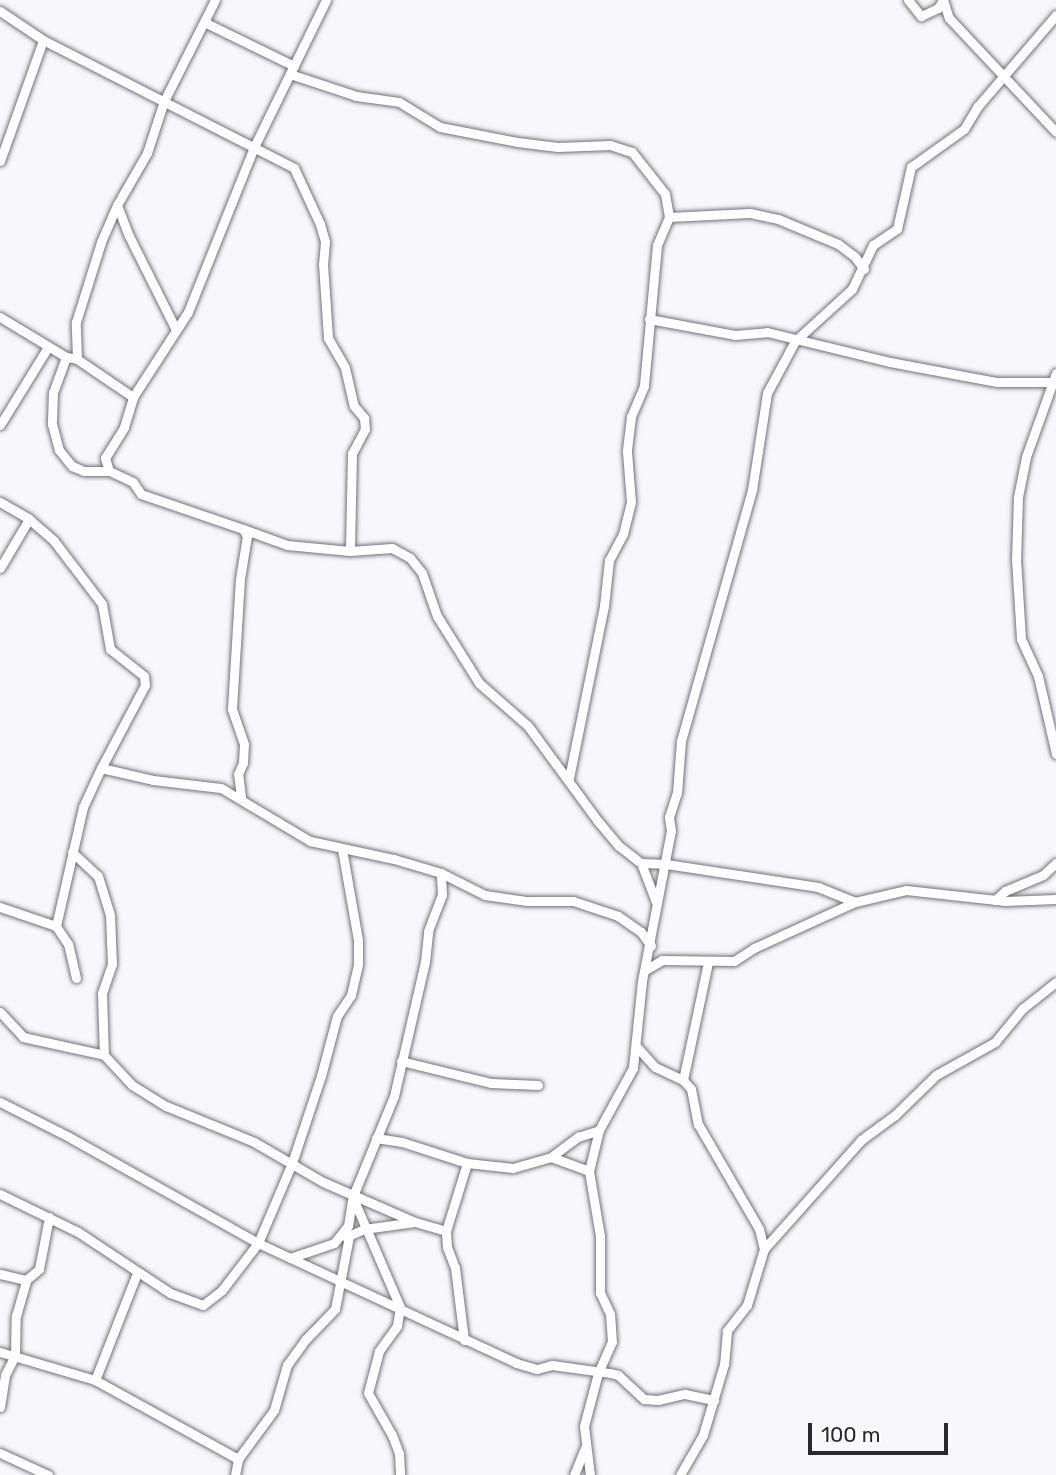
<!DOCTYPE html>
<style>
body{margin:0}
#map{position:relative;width:1056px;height:1475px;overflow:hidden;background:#f8f7fc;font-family:Rubik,sans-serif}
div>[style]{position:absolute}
.roads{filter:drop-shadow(0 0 2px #737276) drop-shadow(0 0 2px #737276)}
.minor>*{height:9px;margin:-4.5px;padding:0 4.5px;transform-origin:4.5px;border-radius:4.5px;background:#fff}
span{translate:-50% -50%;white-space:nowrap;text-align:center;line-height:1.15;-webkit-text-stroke:5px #fff;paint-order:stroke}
.scale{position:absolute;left:808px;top:1423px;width:140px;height:32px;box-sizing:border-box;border:4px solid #29282a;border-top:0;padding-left:9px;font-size:21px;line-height:24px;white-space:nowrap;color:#29282a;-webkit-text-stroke:5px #fff;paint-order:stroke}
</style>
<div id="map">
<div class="roads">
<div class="minor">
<div style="left:908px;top:0;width:21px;rotate:51deg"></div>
<div style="left:921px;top:16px;width:19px;rotate:-25deg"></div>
<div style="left:938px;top:8px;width:9px;rotate:-58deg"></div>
<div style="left:943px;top:0;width:19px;rotate:72deg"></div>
<div style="left:949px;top:18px;width:156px;rotate:46.8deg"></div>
<div style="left:0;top:11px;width:52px;rotate:34deg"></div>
<div style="left:43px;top:40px;width:282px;rotate:27deg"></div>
<div style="left:294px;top:168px;width:62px;rotate:65.1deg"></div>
<div style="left:320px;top:224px;width:19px;rotate:74deg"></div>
<div style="left:325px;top:242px;width:22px;rotate:95deg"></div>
<div style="left:323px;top:264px;width:74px;rotate:86.1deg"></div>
<div style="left:328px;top:338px;width:34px;rotate:60deg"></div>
<div style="left:345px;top:368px;width:39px;rotate:77deg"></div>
<div style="left:354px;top:406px;width:16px;rotate:50deg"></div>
<div style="left:364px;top:418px;width:11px;rotate:85deg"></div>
<div style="left:365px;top:429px;width:27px;rotate:118deg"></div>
<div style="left:352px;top:453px;width:98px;rotate:91.2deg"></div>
<div style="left:206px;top:23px;width:98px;rotate:26deg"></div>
<div style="left:290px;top:74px;width:70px;rotate:18.4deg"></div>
<div style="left:356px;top:96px;width:43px;rotate:7.9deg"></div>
<div style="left:399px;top:102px;width:48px;rotate:31.4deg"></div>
<div style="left:440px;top:127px;width:78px;rotate:11deg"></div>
<div style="left:517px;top:142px;width:41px;rotate:7deg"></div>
<div style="left:558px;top:147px;width:52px;rotate:-2.2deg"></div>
<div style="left:610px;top:145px;width:23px;rotate:18deg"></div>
<div style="left:632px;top:152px;width:53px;rotate:51.8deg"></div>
<div style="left:665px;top:194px;width:23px;rotate:80deg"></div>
<div style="left:669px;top:217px;width:30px;rotate:113deg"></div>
<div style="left:657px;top:245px;width:142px;rotate:95.3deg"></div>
<div style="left:644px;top:386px;width:34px;rotate:113deg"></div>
<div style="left:631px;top:417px;width:35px;rotate:97deg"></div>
<div style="left:627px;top:452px;width:50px;rotate:85.4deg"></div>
<div style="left:631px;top:502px;width:33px;rotate:104deg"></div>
<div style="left:623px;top:534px;width:30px;rotate:118deg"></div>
<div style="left:609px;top:560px;width:46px;rotate:96.2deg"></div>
<div style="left:604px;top:606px;width:176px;rotate:101.5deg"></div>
<div style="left:0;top:161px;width:128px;rotate:-70.4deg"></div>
<div style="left:117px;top:205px;width:33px;rotate:69deg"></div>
<div style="left:129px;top:236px;width:103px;rotate:63.4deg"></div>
<div style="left:669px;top:217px;width:81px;rotate:-2.8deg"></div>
<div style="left:750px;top:213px;width:29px;rotate:12deg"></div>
<div style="left:778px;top:219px;width:65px;rotate:22.6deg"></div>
<div style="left:838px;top:244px;width:21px;rotate:37deg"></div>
<div style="left:855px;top:257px;width:15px;rotate:53deg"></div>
<div style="left:0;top:317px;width:77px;rotate:31.2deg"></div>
<div style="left:66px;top:357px;width:11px;rotate:10deg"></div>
<div style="left:77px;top:359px;width:68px;rotate:34.2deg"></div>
<div style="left:649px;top:319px;width:87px;rotate:10.5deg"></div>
<div style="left:735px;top:335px;width:32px;rotate:-5deg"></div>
<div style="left:767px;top:332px;width:127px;rotate:13.7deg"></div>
<div style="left:890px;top:362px;width:109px;rotate:10.6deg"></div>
<div style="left:997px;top:382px;width:55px"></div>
<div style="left:66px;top:357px;width:37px;rotate:110deg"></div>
<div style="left:53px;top:392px;width:32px;rotate:92deg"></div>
<div style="left:52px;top:424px;width:27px;rotate:75deg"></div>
<div style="left:59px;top:450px;width:21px;rotate:51deg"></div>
<div style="left:72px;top:466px;width:13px;rotate:23deg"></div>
<div style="left:84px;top:471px;width:25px"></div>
<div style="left:77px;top:359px;width:37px;rotate:-92deg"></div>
<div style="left:76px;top:322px;width:84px;rotate:-72.6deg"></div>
<div style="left:101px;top:242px;width:40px;rotate:-66.6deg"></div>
<div style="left:117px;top:205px;width:60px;rotate:-60deg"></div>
<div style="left:147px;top:153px;width:55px;rotate:-71.9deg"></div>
<div style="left:164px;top:101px;width:113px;rotate:-63.2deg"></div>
<div style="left:1056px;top:373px;width:89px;rotate:109.7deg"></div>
<div style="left:1026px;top:457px;width:41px;rotate:101.3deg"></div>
<div style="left:1018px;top:497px;width:62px;rotate:91.8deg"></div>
<div style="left:1016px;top:559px;width:80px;rotate:86.4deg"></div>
<div style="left:1021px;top:639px;width:41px;rotate:65.3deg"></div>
<div style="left:1038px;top:676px;width:80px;rotate:77deg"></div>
<div style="left:0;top:425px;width:92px;rotate:-58.4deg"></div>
<div style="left:0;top:502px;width:34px;rotate:30deg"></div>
<div style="left:29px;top:519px;width:33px;rotate:41deg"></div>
<div style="left:54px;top:541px;width:79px;rotate:52.7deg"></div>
<div style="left:102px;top:604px;width:46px;rotate:79.9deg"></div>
<div style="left:110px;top:649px;width:43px;rotate:38.5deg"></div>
<div style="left:144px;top:676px;width:9px;rotate:84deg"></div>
<div style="left:145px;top:685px;width:94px;rotate:117.9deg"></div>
<div style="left:243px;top:529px;width:47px;rotate:20deg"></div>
<div style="left:287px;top:545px;width:63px;rotate:5.4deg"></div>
<div style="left:350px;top:551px;width:42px;rotate:-4.1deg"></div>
<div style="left:392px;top:548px;width:21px;rotate:29deg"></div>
<div style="left:410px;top:558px;width:19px;rotate:51deg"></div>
<div style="left:422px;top:573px;width:46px;rotate:70.8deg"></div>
<div style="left:437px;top:616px;width:79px;rotate:57.9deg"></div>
<div style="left:479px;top:683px;width:65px;rotate:41.3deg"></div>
<div style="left:528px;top:726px;width:117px;rotate:53.7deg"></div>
<div style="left:597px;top:820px;width:34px;rotate:50deg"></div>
<div style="left:619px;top:846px;width:28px;rotate:38deg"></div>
<div style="left:641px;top:863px;width:42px;rotate:69deg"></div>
<div style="left:0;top:568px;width:57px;rotate:-59.4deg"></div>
<div style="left:241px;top:797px;width:23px;rotate:-97deg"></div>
<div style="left:238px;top:774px;width:12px;rotate:-66deg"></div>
<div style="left:243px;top:763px;width:19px;rotate:-87deg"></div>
<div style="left:244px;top:744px;width:37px;rotate:-109deg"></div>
<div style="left:232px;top:709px;width:130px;rotate:-86.5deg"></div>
<div style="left:240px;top:579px;width:44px;rotate:-80.8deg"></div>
<div style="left:247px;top:536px;width:8px;rotate:-120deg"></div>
<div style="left:243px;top:529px;width:108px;rotate:-161.1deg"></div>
<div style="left:141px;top:494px;width:14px;rotate:-124deg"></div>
<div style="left:133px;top:482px;width:26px;rotate:-155deg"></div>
<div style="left:109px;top:471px;width:14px;rotate:-107deg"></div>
<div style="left:105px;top:458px;width:36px;rotate:-58deg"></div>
<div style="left:124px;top:427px;width:31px;rotate:-73deg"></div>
<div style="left:133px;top:397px;width:101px;rotate:-57.1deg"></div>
<div style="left:188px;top:312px;width:178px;rotate:-68.2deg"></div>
<div style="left:254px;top:147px;width:164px;rotate:-63.9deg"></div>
<div style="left:72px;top:852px;width:35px;rotate:43deg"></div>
<div style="left:98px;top:876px;width:41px;rotate:72.9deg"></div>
<div style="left:110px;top:915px;width:49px;rotate:87.7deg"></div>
<div style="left:112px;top:964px;width:31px;rotate:109deg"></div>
<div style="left:102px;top:993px;width:62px;rotate:88.2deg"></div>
<div style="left:641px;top:863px;width:25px;rotate:2deg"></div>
<div style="left:666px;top:864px;width:154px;rotate:8.6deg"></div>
<div style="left:818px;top:887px;width:40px;rotate:22deg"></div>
<div style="left:995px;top:900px;width:13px;rotate:-42deg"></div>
<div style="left:1005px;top:891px;width:41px;rotate:-22.8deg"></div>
<div style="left:1043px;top:875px;width:18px;rotate:-43deg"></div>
<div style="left:0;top:907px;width:59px;rotate:18.7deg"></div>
<div style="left:645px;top:970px;width:20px;rotate:-30deg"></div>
<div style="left:662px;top:960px;width:72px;rotate:0.8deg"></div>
<div style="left:734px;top:961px;width:24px;rotate:-33deg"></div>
<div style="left:754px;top:948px;width:111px;rotate:-24.5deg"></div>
<div style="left:855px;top:902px;width:52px;rotate:-13.2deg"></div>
<div style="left:906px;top:890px;width:100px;rotate:6.3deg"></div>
<div style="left:1005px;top:901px;width:51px;rotate:-2.2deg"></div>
<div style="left:76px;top:978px;width:35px;rotate:-103deg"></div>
<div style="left:68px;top:944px;width:22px;rotate:-124deg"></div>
<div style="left:56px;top:926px;width:122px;rotate:-77.2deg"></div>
<div style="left:83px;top:807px;width:43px;rotate:-65.2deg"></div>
<div style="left:101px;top:768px;width:53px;rotate:13deg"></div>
<div style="left:153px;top:780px;width:68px;rotate:6.7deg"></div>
<div style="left:221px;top:788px;width:104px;rotate:30.8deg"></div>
<div style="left:310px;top:841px;width:86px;rotate:12.1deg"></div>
<div style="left:394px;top:859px;width:49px;rotate:16.6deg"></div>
<div style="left:441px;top:873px;width:49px;rotate:26.6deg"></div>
<div style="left:485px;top:895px;width:41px;rotate:8.3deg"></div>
<div style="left:526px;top:901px;width:47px"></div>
<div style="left:573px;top:901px;width:47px;rotate:18.4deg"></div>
<div style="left:618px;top:916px;width:28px;rotate:35deg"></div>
<div style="left:641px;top:932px;width:17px;rotate:54deg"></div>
<div style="left:0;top:1012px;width:34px;rotate:47deg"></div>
<div style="left:23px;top:1037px;width:83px;rotate:12.5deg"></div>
<div style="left:104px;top:1055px;width:41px;rotate:47deg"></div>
<div style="left:132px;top:1085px;width:40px;rotate:32deg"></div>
<div style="left:166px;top:1106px;width:95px;rotate:22.2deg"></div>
<div style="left:254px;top:1142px;width:80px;rotate:30.1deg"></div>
<div style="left:323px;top:1182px;width:100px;rotate:23.5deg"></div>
<div style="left:636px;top:1046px;width:28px;rotate:48deg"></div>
<div style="left:655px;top:1067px;width:31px;rotate:25deg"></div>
<div style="left:683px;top:1080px;width:12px;rotate:48deg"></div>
<div style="left:691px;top:1089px;width:36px;rotate:79deg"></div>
<div style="left:698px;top:1124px;width:121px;rotate:59.8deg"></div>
<div style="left:759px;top:1229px;width:21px;rotate:76deg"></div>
<div style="left:764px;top:1249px;width:59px;rotate:106.9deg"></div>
<div style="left:747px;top:1305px;width:33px;rotate:128deg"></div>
<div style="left:727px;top:1331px;width:33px;rotate:95deg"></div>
<div style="left:724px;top:1364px;width:74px;rotate:106.5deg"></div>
<div style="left:703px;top:1435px;width:46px;rotate:119.9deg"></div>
<div style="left:401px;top:1061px;width:93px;rotate:13.7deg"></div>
<div style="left:491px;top:1083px;width:47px;rotate:2.4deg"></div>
<div style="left:683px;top:1080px;width:121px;rotate:-78deg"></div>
<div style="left:0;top:1102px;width:77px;rotate:26.9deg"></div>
<div style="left:69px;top:1137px;width:217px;rotate:29.3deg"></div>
<div style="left:258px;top:1243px;width:285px;rotate:24.9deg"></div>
<div style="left:516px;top:1363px;width:22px;rotate:16deg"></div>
<div style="left:537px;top:1369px;width:16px;rotate:-15deg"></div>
<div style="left:552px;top:1365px;width:59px;rotate:7.9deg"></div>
<div style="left:610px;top:1373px;width:8px;rotate:14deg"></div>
<div style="left:618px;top:1375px;width:35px;rotate:43deg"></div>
<div style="left:644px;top:1399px;width:14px;rotate:4deg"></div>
<div style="left:658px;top:1400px;width:28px;rotate:-13deg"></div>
<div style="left:685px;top:1394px;width:30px;rotate:12deg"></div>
<div style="left:376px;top:1138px;width:26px;rotate:9deg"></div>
<div style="left:402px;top:1142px;width:68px;rotate:17.9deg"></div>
<div style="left:467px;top:1163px;width:46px;rotate:6.2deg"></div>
<div style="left:513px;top:1168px;width:40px;rotate:-16deg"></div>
<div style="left:551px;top:1157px;width:34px;rotate:-37deg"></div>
<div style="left:578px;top:1137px;width:22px;rotate:-18deg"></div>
<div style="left:551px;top:1157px;width:40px;rotate:20.2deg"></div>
<div style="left:0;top:1194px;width:87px;rotate:26deg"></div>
<div style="left:78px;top:1232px;width:110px;rotate:33.5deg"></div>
<div style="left:170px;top:1293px;width:35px;rotate:20deg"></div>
<div style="left:203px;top:1305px;width:24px;rotate:-38deg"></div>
<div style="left:222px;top:1290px;width:59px;rotate:-52.5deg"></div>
<div style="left:258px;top:1243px;width:87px;rotate:-67deg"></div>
<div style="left:292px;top:1163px;width:92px;rotate:-71.6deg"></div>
<div style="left:321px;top:1076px;width:62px;rotate:-75.1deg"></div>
<div style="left:337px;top:1016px;width:25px;rotate:-56deg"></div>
<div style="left:351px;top:995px;width:32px;rotate:-77deg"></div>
<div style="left:358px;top:964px;width:24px;rotate:-90deg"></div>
<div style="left:358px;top:940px;width:92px;rotate:-100deg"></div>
<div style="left:353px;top:1198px;width:119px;rotate:66.7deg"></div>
<div style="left:400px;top:1307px;width:19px;rotate:99deg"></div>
<div style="left:397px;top:1326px;width:31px;rotate:126deg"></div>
<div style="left:379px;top:1351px;width:43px;rotate:104.7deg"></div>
<div style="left:368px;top:1393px;width:48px;rotate:60.3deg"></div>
<div style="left:392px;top:1435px;width:19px;rotate:69deg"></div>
<div style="left:399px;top:1453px;width:22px;rotate:87deg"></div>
<div style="left:346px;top:1237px;width:20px;rotate:-24deg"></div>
<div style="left:364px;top:1229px;width:51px;rotate:-7.8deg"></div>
<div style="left:415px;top:1222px;width:32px;rotate:16deg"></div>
<div style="left:764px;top:1249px;width:146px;rotate:-48.3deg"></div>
<div style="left:861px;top:1140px;width:42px;rotate:-36.3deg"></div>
<div style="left:895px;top:1115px;width:57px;rotate:-44.3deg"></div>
<div style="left:936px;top:1075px;width:68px;rotate:-29.2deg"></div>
<div style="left:995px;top:1042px;width:43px;rotate:-50.7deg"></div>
<div style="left:1022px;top:1009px;width:43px;rotate:-38.5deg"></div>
<div style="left:290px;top:1258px;width:46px;rotate:-18.8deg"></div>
<div style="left:334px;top:1243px;width:22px;rotate:-51deg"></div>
<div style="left:348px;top:1226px;width:30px;rotate:-81deg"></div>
<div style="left:353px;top:1196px;width:108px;rotate:-67.7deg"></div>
<div style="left:394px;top:1096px;width:138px;rotate:-77deg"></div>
<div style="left:425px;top:962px;width:31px;rotate:-84deg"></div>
<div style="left:428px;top:931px;width:39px;rotate:-69deg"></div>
<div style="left:442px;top:895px;width:22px;rotate:-93deg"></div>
<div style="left:137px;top:1273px;width:115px;rotate:111.4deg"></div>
<div style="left:95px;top:1380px;width:163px;rotate:28.9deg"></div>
<div style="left:0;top:1274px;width:27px;rotate:13deg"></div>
<div style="left:464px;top:1340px;width:73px;rotate:-97.1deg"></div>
<div style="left:455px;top:1268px;width:22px;rotate:-111deg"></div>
<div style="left:447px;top:1247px;width:16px;rotate:-94deg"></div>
<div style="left:446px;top:1231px;width:71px;rotate:-72.8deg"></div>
<div style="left:0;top:1352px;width:99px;rotate:16.4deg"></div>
<div style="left:0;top:1407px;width:32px;rotate:-81deg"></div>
<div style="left:5px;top:1375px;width:22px;rotate:-63deg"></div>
<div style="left:15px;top:1355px;width:39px;rotate:-89deg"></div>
<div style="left:16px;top:1316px;width:37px;rotate:-74deg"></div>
<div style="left:26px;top:1280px;width:17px;rotate:-40deg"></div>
<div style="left:39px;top:1269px;width:53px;rotate:-79.1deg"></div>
<div style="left:0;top:1453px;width:53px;rotate:24.6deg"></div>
<div style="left:235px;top:1475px;width:16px;rotate:-79deg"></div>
<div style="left:238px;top:1459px;width:61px;rotate:-53.7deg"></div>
<div style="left:274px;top:1410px;width:47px;rotate:-73.9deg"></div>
<div style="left:287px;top:1365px;width:31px;rotate:-54deg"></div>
<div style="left:305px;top:1340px;width:43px;rotate:-45.9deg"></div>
<div style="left:335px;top:1309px;width:74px;rotate:-79.1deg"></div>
<div style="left:574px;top:1475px;width:29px;rotate:-68deg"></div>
<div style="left:590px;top:1475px;width:49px;rotate:-97deg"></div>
<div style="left:584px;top:1426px;width:55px;rotate:-75.2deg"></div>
<div style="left:598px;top:1373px;width:34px;rotate:-66deg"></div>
<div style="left:612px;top:1342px;width:28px;rotate:-94deg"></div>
<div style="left:610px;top:1314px;width:23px;rotate:-115deg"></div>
<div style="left:600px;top:1293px;width:57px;rotate:-90deg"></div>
<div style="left:600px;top:1236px;width:66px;rotate:-99.6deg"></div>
<div style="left:589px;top:1171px;width:42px;rotate:-76.3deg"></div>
<div style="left:599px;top:1130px;width:71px;rotate:-61.3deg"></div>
<div style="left:633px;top:1068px;width:87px;rotate:-84.1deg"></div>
<div style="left:642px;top:981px;width:153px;rotate:-79.1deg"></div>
<div style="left:671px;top:831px;width:14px;rotate:-98deg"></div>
<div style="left:669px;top:817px;width:25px;rotate:-72deg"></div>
<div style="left:677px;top:793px;width:52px;rotate:-85.6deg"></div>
<div style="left:681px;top:741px;width:261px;rotate:-74.2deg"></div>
<div style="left:752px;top:490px;width:98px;rotate:-81.2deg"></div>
<div style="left:767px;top:393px;width:59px;rotate:-61.7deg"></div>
<div style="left:795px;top:341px;width:77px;rotate:-42.4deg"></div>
<div style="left:852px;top:289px;width:49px;rotate:-64.5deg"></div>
<div style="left:873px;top:245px;width:29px;rotate:-34deg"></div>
<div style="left:897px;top:229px;width:64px;rotate:-77.3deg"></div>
<div style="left:911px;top:167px;width:65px;rotate:-35.6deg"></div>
<div style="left:964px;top:129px;width:27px;rotate:-59deg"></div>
<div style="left:978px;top:106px;width:120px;rotate:-49.4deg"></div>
</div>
</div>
<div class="scale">100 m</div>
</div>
